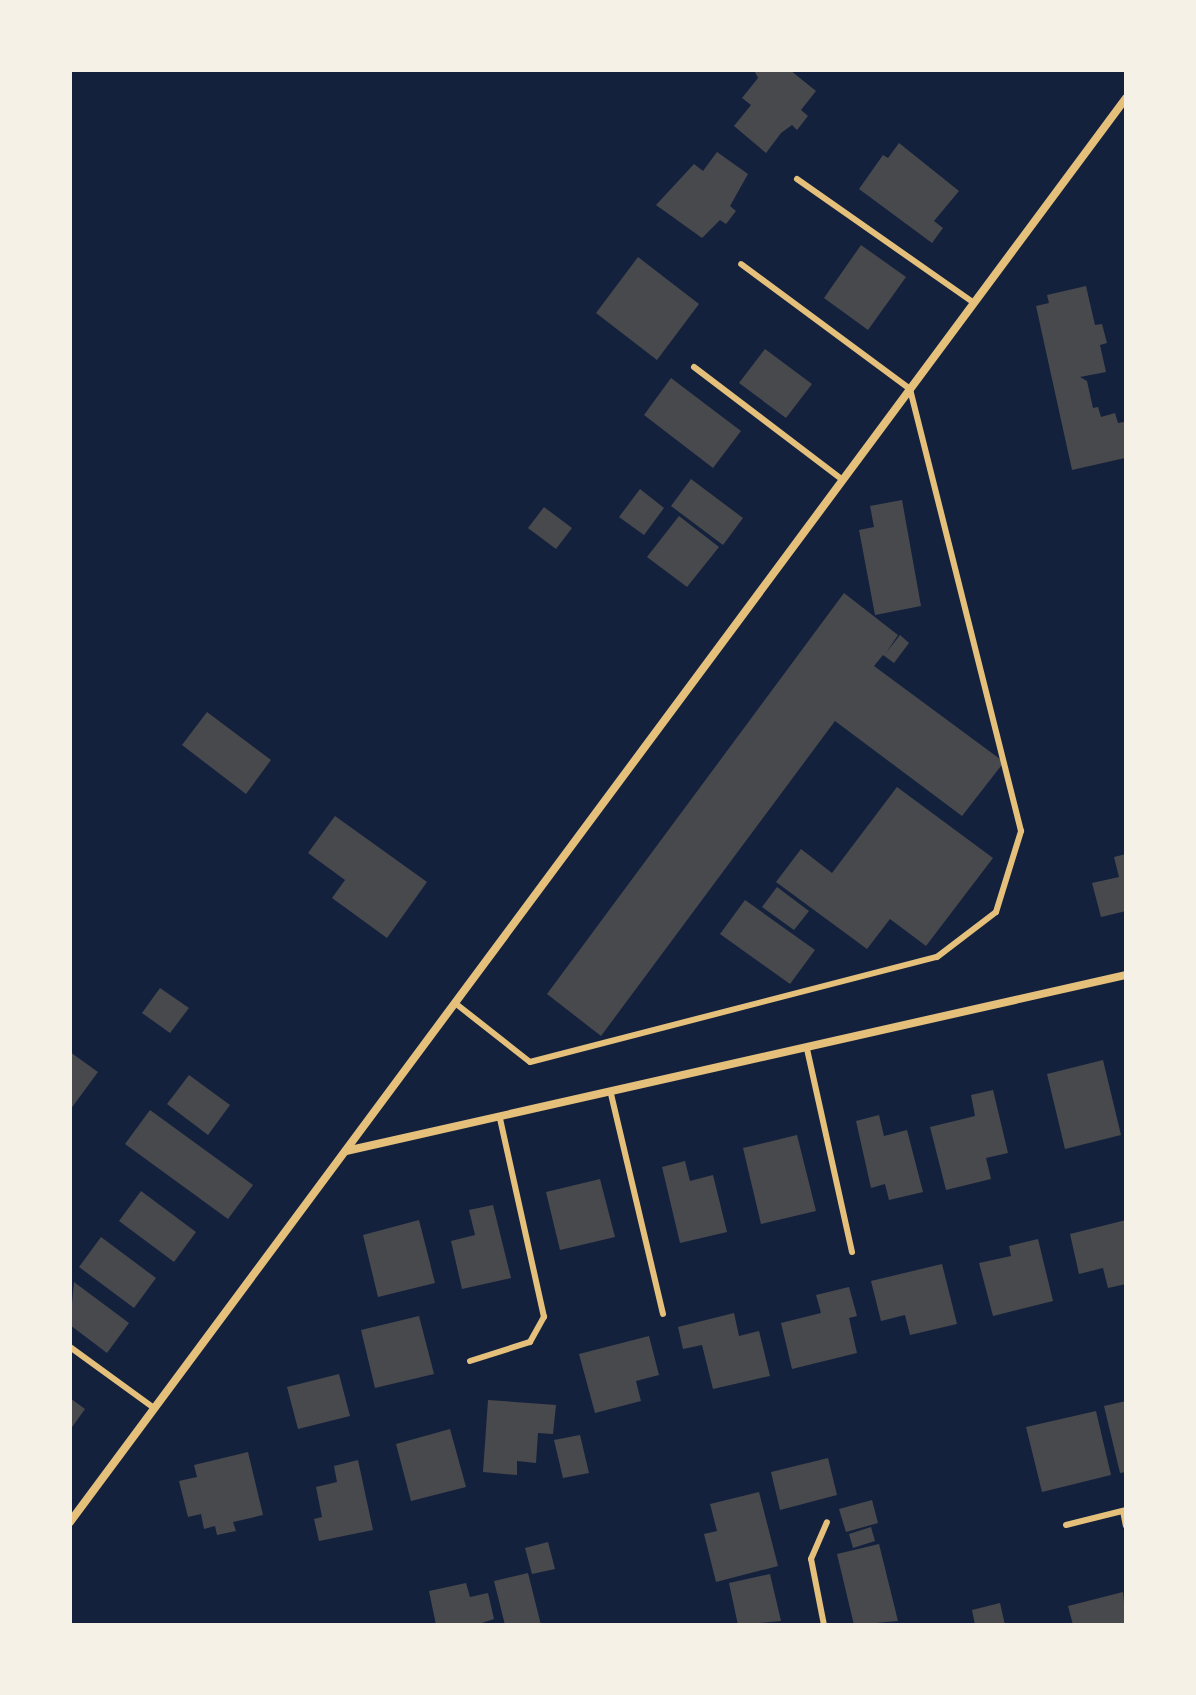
<!DOCTYPE html>
<style>
body{margin:0}
#map{position:relative;width:1196px;height:1695px;overflow:hidden;background:#14213d;font-family:"Source Sans 3",sans-serif}
div>[style]{position:absolute}
.building>*{inset:0;background:#48494c}
.service>*{height:6px;margin:-3px;padding:0 3px;transform-origin:3px;border-radius:3px;background:#e5c07b}
.minor>*{height:8px;margin:-4px;padding:0 4px;transform-origin:4px;border-radius:4px;background:#e5c07b}
span{translate:-50% -50%;white-space:nowrap;text-align:center;line-height:1.15;-webkit-text-stroke:6px #f6f1e7;paint-order:stroke}
.frame{position:absolute;inset:0;border:72px solid #f6f1e7;pointer-events:none}
</style>
<div id="map">
<div class="building">
<div style="clip-path:polygon(754px 70px,790px 70px,816px 91px,801px 110px,808px 116px,797px 130px,792px 125px,781px 133px,766px 153px,734px 126px,751px 105px,742px 98px,758px 78px)"></div>
<div style="clip-path:polygon(899px 143px,959px 191px,934px 221px,943px 228px,932px 243px,859px 189px,883px 155px,888px 158px)"></div>
<div style="clip-path:polygon(717px 152px,748px 174px,730px 206px,736px 211px,726px 224px,720px 220px,702px 238px,656px 205px,694px 164px,703px 171px)"></div>
<div style="clip-path:polygon(861px 245px,906px 277px,868px 330px,824px 298px)"></div>
<div style="clip-path:polygon(638px 257px,699px 304px,657px 360px,596px 313px)"></div>
<div style="clip-path:polygon(1086px 286px,1095px 325px,1102px 324px,1107px 343px,1100px 345px,1106px 372px,1080px 377px,1087px 381px,1093px 408px,1098px 407px,1101px 417px,1115px 413px,1118px 423px,1124px 422px,1125px 458px,1072px 470px,1036px 306px,1049px 303px,1047px 295px)"></div>
<div style="clip-path:polygon(765px 349px,812px 384px,786px 418px,739px 383px)"></div>
<div style="clip-path:polygon(671px 378px,741px 431px,713px 468px,644px 415px)"></div>
<div style="clip-path:polygon(691px 479px,743px 518px,723px 545px,671px 506px)"></div>
<div style="clip-path:polygon(640px 489px,664px 508px,644px 535px,619px 517px)"></div>
<div style="clip-path:polygon(902px 500px,921px 606px,875px 615px,859px 530px,874px 527px,870px 506px)"></div>
<div style="clip-path:polygon(544px 507px,572px 528px,556px 549px,528px 528px)"></div>
<div style="clip-path:polygon(679px 516px,719px 547px,687px 587px,647px 557px)"></div>
<div style="clip-path:polygon(844px 593px,898px 635px,886px 653px,900px 635px,909px 643px,894px 663px,883px 655px,874px 666px,1004px 762px,962px 816px,835px 721px,601px 1036px,547px 994px)"></div>
<div style="clip-path:polygon(207px 712px,271px 760px,246px 794px,182px 745px)"></div>
<div style="clip-path:polygon(897px 787px,993px 858px,926px 946px,890px 919px,867px 949px,776px 882px,801px 849px,832px 873px)"></div>
<div style="clip-path:polygon(335px 816px,427px 882px,387px 938px,332px 898px,345px 880px,308px 853px)"></div>
<div style="clip-path:polygon(1126px 854px,1126px 911px,1101px 917px,1092px 883px,1119px 877px,1114px 857px)"></div>
<div style="clip-path:polygon(777px 887px,809px 911px,794px 930px,762px 907px)"></div>
<div style="clip-path:polygon(745px 900px,815px 950px,790px 984px,720px 934px)"></div>
<div style="clip-path:polygon(160px 988px,189px 1008px,170px 1033px,142px 1013px)"></div>
<div style="clip-path:polygon(70px 1052px,98px 1072px,70px 1110px)"></div>
<div style="clip-path:polygon(1103px 1060px,1121px 1135px,1065px 1149px,1047px 1074px)"></div>
<div style="clip-path:polygon(189px 1075px,230px 1105px,208px 1135px,167px 1104px)"></div>
<div style="clip-path:polygon(993px 1090px,1008px 1153px,986px 1158px,991px 1179px,946px 1190px,930px 1127px,975px 1116px,971px 1095px)"></div>
<div style="clip-path:polygon(150px 1110px,253px 1185px,228px 1219px,125px 1144px)"></div>
<div style="clip-path:polygon(879px 1115px,884px 1136px,907px 1130px,923px 1192px,889px 1200px,885px 1184px,871px 1188px,856px 1121px)"></div>
<div style="clip-path:polygon(797px 1135px,816px 1211px,761px 1224px,743px 1148px)"></div>
<div style="clip-path:polygon(685px 1161px,690px 1181px,713px 1175px,727px 1232px,680px 1243px,662px 1167px)"></div>
<div style="clip-path:polygon(600px 1179px,615px 1237px,560px 1250px,546px 1192px)"></div>
<div style="clip-path:polygon(141px 1191px,196px 1232px,174px 1262px,119px 1221px)"></div>
<div style="clip-path:polygon(493px 1205px,511px 1278px,462px 1289px,451px 1241px,475px 1235px,469px 1210px)"></div>
<div style="clip-path:polygon(419px 1220px,435px 1283px,378px 1297px,363px 1235px)"></div>
<div style="clip-path:polygon(1126px 1220px,1126px 1284px,1108px 1288px,1103px 1268px,1079px 1274px,1070px 1234px)"></div>
<div style="clip-path:polygon(101px 1237px,156px 1278px,134px 1308px,79px 1267px)"></div>
<div style="clip-path:polygon(1038px 1239px,1053px 1301px,993px 1316px,979px 1263px,1011px 1256px,1009px 1246px)"></div>
<div style="clip-path:polygon(942px 1264px,957px 1324px,910px 1335px,905px 1315px,881px 1321px,871px 1281px)"></div>
<div style="clip-path:polygon(74px 1282px,129px 1323px,107px 1353px,70px 1325px)"></div>
<div style="clip-path:polygon(849px 1287px,857px 1316px,849px 1318px,857px 1353px,792px 1369px,781px 1323px,821px 1313px,816px 1295px)"></div>
<div style="clip-path:polygon(734px 1313px,739px 1336px,759px 1331px,770px 1376px,713px 1389px,702px 1345px,683px 1349px,678px 1327px)"></div>
<div style="clip-path:polygon(419px 1316px,434px 1374px,375px 1388px,361px 1330px)"></div>
<div style="clip-path:polygon(649px 1336px,659px 1375px,636px 1381px,641px 1401px,595px 1413px,579px 1354px)"></div>
<div style="clip-path:polygon(339px 1374px,350px 1416px,298px 1429px,287px 1387px)"></div>
<div style="clip-path:polygon(70px 1398px,85px 1409px,70px 1430px)"></div>
<div style="clip-path:polygon(488px 1400px,556px 1405px,553px 1434px,538px 1433px,536px 1463px,517px 1461px,517px 1475px,483px 1472px)"></div>
<div style="clip-path:polygon(1126px 1401px,1126px 1472px,1120px 1473px,1104px 1406px)"></div>
<div style="clip-path:polygon(1096px 1411px,1111px 1475px,1042px 1492px,1026px 1427px)"></div>
<div style="clip-path:polygon(450px 1429px,466px 1487px,411px 1501px,396px 1444px)"></div>
<div style="clip-path:polygon(580px 1435px,589px 1473px,563px 1478px,554px 1440px)"></div>
<div style="clip-path:polygon(248px 1452px,263px 1515px,233px 1522px,236px 1531px,217px 1535px,215px 1526px,204px 1529px,201px 1514px,188px 1517px,179px 1481px,197px 1477px,194px 1465px)"></div>
<div style="clip-path:polygon(828px 1458px,837px 1495px,780px 1510px,771px 1472px)"></div>
<div style="clip-path:polygon(358px 1460px,373px 1530px,319px 1541px,314px 1519px,322px 1517px,316px 1487px,337px 1482px,334px 1466px)"></div>
<div style="clip-path:polygon(759px 1492px,778px 1566px,716px 1582px,704px 1534px,717px 1531px,710px 1504px)"></div>
<div style="clip-path:polygon(872px 1500px,878px 1523px,846px 1532px,839px 1509px)"></div>
<div style="clip-path:polygon(871px 1527px,875px 1541px,853px 1548px,849px 1534px)"></div>
<div style="clip-path:polygon(548px 1542px,555px 1569px,532px 1574px,525px 1548px)"></div>
<div style="clip-path:polygon(879px 1544px,898px 1621px,854px 1625px,837px 1554px)"></div>
<div style="clip-path:polygon(528px 1573px,541px 1625px,505px 1625px,494px 1581px)"></div>
<div style="clip-path:polygon(770px 1574px,781px 1621px,738px 1625px,729px 1583px)"></div>
<div style="clip-path:polygon(466px 1583px,470px 1597px,488px 1593px,494px 1619px,476px 1625px,436px 1625px,429px 1591px)"></div>
<div style="clip-path:polygon(1123px 1592px,1126px 1625px,1073px 1625px,1068px 1606px)"></div>
<div style="clip-path:polygon(1000px 1603px,1005px 1625px,975px 1625px,972px 1610px)"></div>
</div>
<div class="service">
<div style="left:797px;top:179px;width:216px;rotate:35deg"></div>
<div style="left:694px;top:367px;width:187px;rotate:37.2deg"></div>
<div style="left:455px;top:1003px;width:95px;rotate:38.2deg"></div>
<div style="left:530px;top:1062px;width:420px;rotate:-14.5deg"></div>
<div style="left:937px;top:957px;width:74px;rotate:-37.3deg"></div>
<div style="left:996px;top:912px;width:85px;rotate:-72.8deg"></div>
<div style="left:1021px;top:831px;width:456px;rotate:-104.1deg"></div>
<div style="left:910px;top:389px;width:210px;rotate:-143.5deg"></div>
<div style="left:807px;top:1049px;width:208px;rotate:77.5deg"></div>
<div style="left:611px;top:1094px;width:226px;rotate:76.7deg"></div>
<div style="left:70px;top:1347px;width:104px;rotate:36deg"></div>
<div style="left:470px;top:1361px;width:63px;rotate:-17.6deg"></div>
<div style="left:530px;top:1342px;width:29px;rotate:-61deg"></div>
<div style="left:544px;top:1317px;width:203px;rotate:-102.5deg"></div>
<div style="left:1123px;top:1511px;width:15px;rotate:79deg"></div>
<div style="left:1066px;top:1525px;width:62px;rotate:-14deg"></div>
<div style="left:824px;top:1625px;width:67px;rotate:-101.1deg"></div>
<div style="left:811px;top:1559px;width:40px;rotate:-66.6deg"></div>
</div>
<div class="minor">
<div style="left:346px;top:1151px;width:800px;rotate:-12.72deg"></div>
<div style="left:70px;top:1522px;width:1773px;rotate:-53.44deg"></div>
</div>
<div class="frame"></div>
</div>
